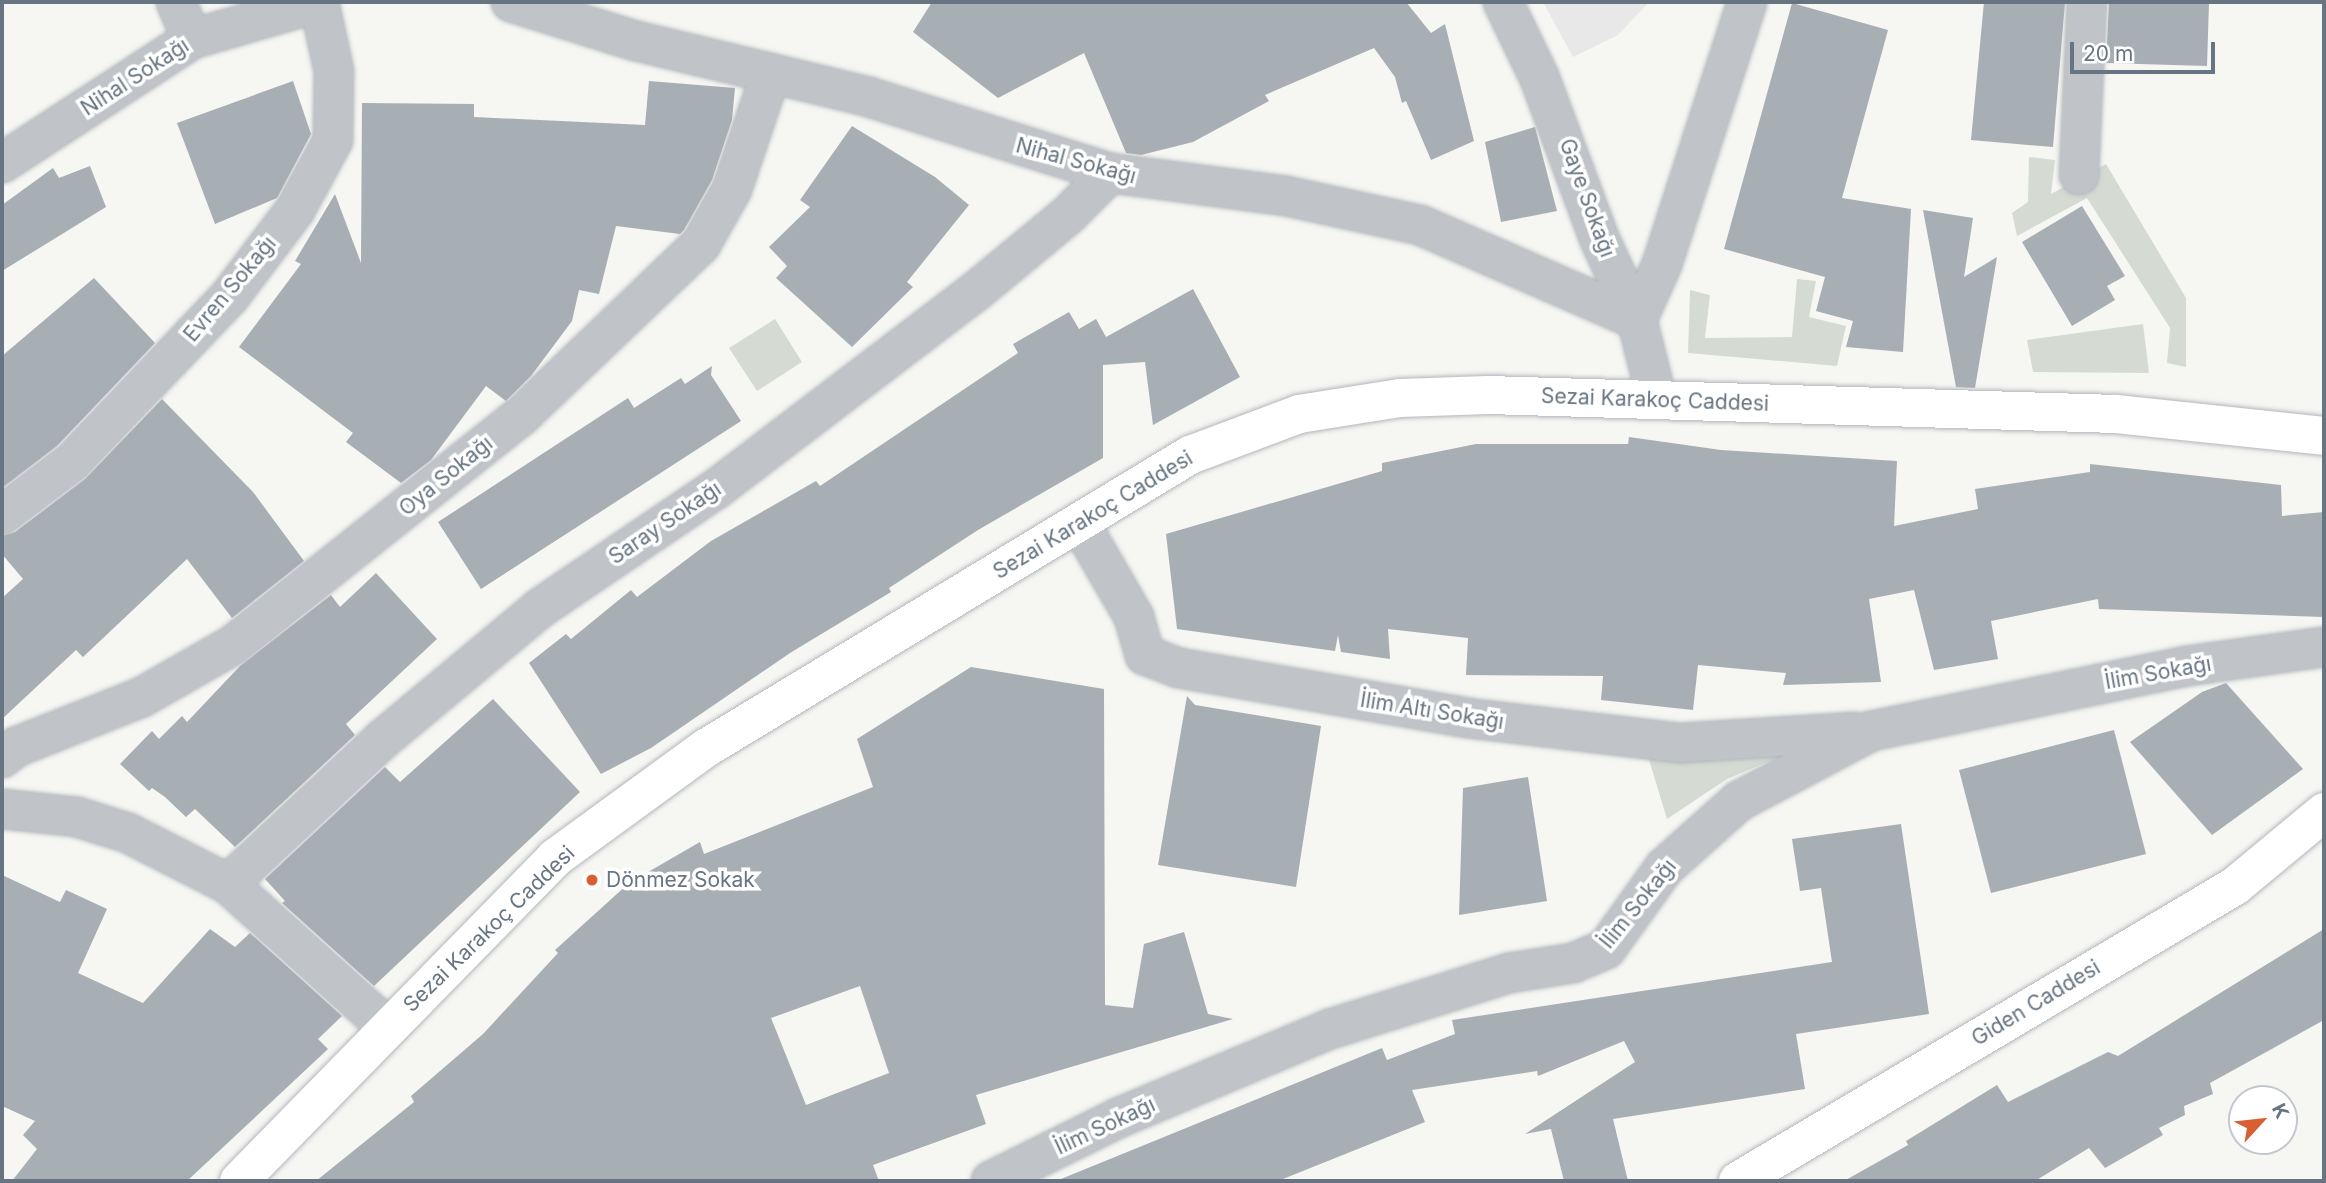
<!DOCTYPE html>
<meta charset="utf-8">
<style>
body{margin:0}
#map{position:relative;width:2326px;height:1183px;overflow:hidden;background:#f6f6f3;font-family:Inter,sans-serif}
div>[style]{position:absolute}
.built>*{inset:0;background:#e7e8e7}
.green>*{inset:0;background:#d5dbd3}
.building>*{inset:0;background:#a7aeb4}
.roads{filter:drop-shadow(0 0 2px #b2b7bb) drop-shadow(0 0 2px #b2b7bb)}
.street>*{height:38px;margin:-19px;padding:0 19px;transform-origin:19px;border-radius:19px;background:#c0c3c7}
.secondary>*{height:38px;margin:-19px;padding:0 19px;transform-origin:19px;border-radius:19px;background:#fff}
.dots>*{width:19px;height:19px;translate:-50% -50%;box-sizing:border-box;border:4px solid #fff;border-radius:50%}
span{translate:-50% -50%;white-space:nowrap;text-align:center;line-height:1.15;-webkit-text-stroke:7px #fff;paint-order:stroke}
.street-label{font-size:21px;color:#677582}
.poi-label{font-size:21px;color:#677582}
.left{translate:0 -50%;text-align:left}
.frame{position:absolute;inset:0;border:4px solid #677582;pointer-events:none}
.north{position:absolute;left:2228px;top:1085px;width:70px;height:70px;box-sizing:border-box;background:#fff;border:2px solid #c2c8cd;border-radius:50%;rotate:63deg;font-size:19px;font-weight:700;line-height:28px;text-align:center;color:#677582}
.north::after{content:'';display:block;margin:auto;width:24px;height:32px;background:#d85f31;clip-path:polygon(50% 0,100% 100%,50% 72%,0 100%)}
.scale{position:absolute;left:2070px;top:42px;width:145px;height:32px;box-sizing:border-box;border:4px solid #677582;border-top:0;padding-left:9px;font-size:21px;line-height:24px;white-space:nowrap;color:#677582;-webkit-text-stroke:5px #fff;paint-order:stroke}
</style>
<div id="map">
<div class="built">
<div style="clip-path:polygon(1543px 2px,1649px 2px,1618px 35px,1573px 57px)"></div>
</div>
<div class="green">
<div style="clip-path:polygon(2029px 157px,2055px 160px,2051px 194px,2106px 164px,2186px 298px,2186px 367px,2167px 363px,2170px 328px,2087px 198px,2017px 236px,2012px 213px,2028px 202px)"></div>
<div style="clip-path:polygon(1797px 279px,1816px 281px,1809px 317px,1846px 326px,1837px 366px,1688px 353px,1690px 290px,1710px 295px,1705px 338px,1792px 337px)"></div>
<div style="clip-path:polygon(775px 319px,802px 362px,757px 391px,729px 348px)"></div>
<div style="clip-path:polygon(2143px 324px,2149px 373px,2033px 372px,2027px 340px)"></div>
<div style="clip-path:polygon(1803px 747px,1727px 779px,1667px 819px,1647px 753px)"></div>
</div>
<div class="building">
<div style="clip-path:polygon(932px 2px,1406px 2px,1431px 33px,1445px 24px,1474px 141px,1431px 160px,1406px 101px,1402px 103px,1395px 77px,1374px 48px,1265px 95px,1269px 101px,1193px 142px,1141px 155px,1126px 153px,1084px 53px,998px 98px,913px 32px)"></div>
<div style="clip-path:polygon(1984px 2px,2065px 2px,2053px 147px,1971px 140px)"></div>
<div style="clip-path:polygon(2109px 2px,2209px 2px,2207px 66px,2106px 63px)"></div>
<div style="clip-path:polygon(1792px 3px,1888px 30px,1842px 198px,1911px 209px,1903px 352px,1846px 347px,1853px 321px,1816px 311px,1825px 277px,1724px 249px)"></div>
<div style="clip-path:polygon(293px 81px,311px 134px,277px 198px,215px 224px,177px 123px)"></div>
<div style="clip-path:polygon(649px 81px,735px 88px,732px 120px,712px 180px,684px 230px,680px 234px,616px 226px,599px 294px,579px 290px,572px 321px,531px 376px,506px 401px,486px 386px,431px 460px,401px 483px,346px 442px,353px 433px,239px 347px,301px 264px,295px 261px,335px 194px,361px 263px,362px 103px,474px 104px,474px 117px,645px 125px)"></div>
<div style="clip-path:polygon(852px 126px,935px 177px,969px 205px,907px 282px,913px 287px,852px 347px,776px 278px,787px 266px,769px 247px,810px 207px,800px 200px)"></div>
<div style="clip-path:polygon(1535px 127px,1557px 211px,1501px 222px,1485px 142px)"></div>
<div style="clip-path:polygon(90px 166px,106px 207px,2px 271px,2px 205px,53px 168px,59px 178px)"></div>
<div style="clip-path:polygon(2082px 206px,2125px 276px,2107px 286px,2115px 300px,2072px 326px,2022px 242px)"></div>
<div style="clip-path:polygon(1923px 210px,1973px 218px,1964px 277px,1997px 257px,1975px 388px,1956px 387px)"></div>
<div style="clip-path:polygon(94px 278px,155px 343px,57px 446px,2px 488px,2px 356px)"></div>
<div style="clip-path:polygon(1193px 289px,1240px 377px,1153px 425px,1145px 362px,1103px 365px,1103px 458px,978px 530px,889px 588px,891px 592px,790px 653px,651px 748px,601px 774px,529px 663px,566px 634px,571px 639px,631px 590px,637px 597px,711px 541px,816px 481px,820px 486px,1018px 353px,1013px 344px,1069px 312px,1079px 329px,1096px 319px,1106px 337px)"></div>
<div style="clip-path:polygon(712px 366px,711px 375px,741px 421px,481px 589px,438px 522px,628px 398px,634px 408px,681px 378px,685px 384px)"></div>
<div style="clip-path:polygon(162px 399px,253px 492px,304px 561px,232px 618px,187px 559px,83px 657px,76px 650px,2px 719px,2px 598px,23px 579px,2px 554px,2px 536px,15px 532px,85px 479px)"></div>
<div style="clip-path:polygon(1629px 437px,1721px 450px,1897px 461px,1894px 526px,1978px 509px,1975px 489px,2090px 472px,2090px 464px,2281px 485px,2282px 516px,2324px 512px,2324px 617px,2099px 609px,2098px 599px,1991px 621px,1998px 659px,1934px 670px,1914px 590px,1869px 599px,1881px 682px,1783px 685px,1786px 673px,1698px 665px,1693px 710px,1601px 700px,1603px 676px,1466px 675px,1468px 638px,1388px 629px,1390px 659px,1341px 652px,1338px 635px,1335px 651px,1177px 629px,1166px 534px,1382px 471px,1382px 463px,1476px 444px,1628px 444px)"></div>
<div style="clip-path:polygon(376px 573px,437px 639px,346px 724px,355px 735px,235px 847px,195px 809px,186px 817px,165px 797px,152px 788px,149px 791px,120px 764px,152px 731px,159px 739px,182px 716px,187px 722px,240px 666px,331px 595px,340px 607px)"></div>
<div style="clip-path:polygon(evenodd,971px 667px,1104px 689px,1105px 1005px,1133px 1008px,1144px 944px,1184px 932px,1208px 1014px,1233px 1019px,976px 1095px,986px 1124px,873px 1165px,879px 1181px,316px 1181px,414px 1102px,411px 1096px,483px 1034px,558px 953px,555px 950px,629px 883px,700px 842px,704px 854px,873px 787px,857px 739px,971px 667px,860px 986px,889px 1073px,806px 1105px,771px 1018px,860px 986px)"></div>
<div style="clip-path:polygon(2226px 683px,2303px 769px,2212px 835px,2130px 742px,2202px 692px)"></div>
<div style="clip-path:polygon(1187px 696px,1195px 705px,1321px 726px,1296px 887px,1158px 865px)"></div>
<div style="clip-path:polygon(493px 699px,580px 792px,374px 986px,282px 903px,285px 901px,265px 879px,385px 767px,400px 782px)"></div>
<div style="clip-path:polygon(2114px 730px,2146px 854px,1991px 893px,1959px 770px)"></div>
<div style="clip-path:polygon(1528px 777px,1547px 901px,1459px 915px,1463px 788px)"></div>
<div style="clip-path:polygon(1901px 824px,1929px 1014px,1796px 1034px,1805px 1089px,1613px 1119px,1628px 1181px,1564px 1181px,1551px 1129px,1525px 1134px,1635px 1062px,1624px 1041px,1538px 1076px,1537px 1071px,1412px 1090px,1425px 1122px,1278px 1181px,1056px 1181px,1382px 1048px,1387px 1060px,1455px 1034px,1452px 1020px,1832px 962px,1821px 888px,1800px 891px,1792px 839px)"></div>
<div style="clip-path:polygon(2px 875px,60px 902px,66px 890px,107px 909px,78px 973px,143px 1003px,210px 929px,235px 947px,250px 933px,342px 1016px,318px 1039px,328px 1049px,187px 1181px,12px 1181px,37px 1149px,23px 1135px,35px 1121px,2px 1106px)"></div>
<div style="clip-path:polygon(2324px 929px,2324px 1020px,2210px 1083px,2213px 1094px,2184px 1106px,2185px 1115px,2159px 1128px,2163px 1135px,2105px 1168px,2089px 1148px,2035px 1181px,1844px 1181px,1908px 1145px,1906px 1141px,1997px 1085px,2008px 1102px,2108px 1052px,2118px 1056px)"></div>
</div>
<div class="roads">
<div class="street">
<div style="left:176px;top:2px;width:40px;rotate:66.6deg"></div>
<div style="left:511px;top:2px;width:127px;rotate:17.4deg"></div>
<div style="left:632px;top:40px;width:244px;rotate:13.5deg"></div>
<div style="left:869px;top:97px;width:253px;rotate:17.5deg"></div>
<div style="left:1110px;top:173px;width:177px;rotate:7.4deg"></div>
<div style="left:1286px;top:196px;width:137px;rotate:12.2deg"></div>
<div style="left:1420px;top:225px;width:237px;rotate:23.6deg"></div>
<div style="left:1637px;top:320px;width:61px;rotate:-65.9deg"></div>
<div style="left:1662px;top:264px;width:275px;rotate:-72deg"></div>
<div style="left:1503px;top:2px;width:85px;rotate:64.3deg"></div>
<div style="left:1540px;top:79px;width:170px;rotate:69.6deg"></div>
<div style="left:1599px;top:238px;width:90px;rotate:65.1deg"></div>
<div style="left:1637px;top:320px;width:81px;rotate:75.8deg"></div>
<div style="left:2px;top:163px;width:227px;rotate:-33.1deg"></div>
<div style="left:192px;top:39px;width:133px;rotate:-16.1deg"></div>
<div style="left:2079px;top:175px;width:173px;rotate:-87.4deg"></div>
<div style="left:2px;top:515px;width:88px;rotate:-37.1deg"></div>
<div style="left:72px;top:462px;width:229px;rotate:-46.4deg"></div>
<div style="left:230px;top:296px;width:108px;rotate:-52.9deg"></div>
<div style="left:295px;top:210px;width:80px;rotate:-61.5deg"></div>
<div style="left:333px;top:140px;width:69px;rotate:-89.2deg"></div>
<div style="left:334px;top:71px;width:71px;rotate:-102.3deg"></div>
<div style="left:1079px;top:522px;width:110px;rotate:59.9deg"></div>
<div style="left:1134px;top:617px;width:40px;rotate:74deg"></div>
<div style="left:1145px;top:655px;width:36px;rotate:21deg"></div>
<div style="left:1179px;top:668px;width:292px;rotate:9.8deg"></div>
<div style="left:1467px;top:718px;width:215px;rotate:6.7deg"></div>
<div style="left:1681px;top:743px;width:174px;rotate:-3.6deg"></div>
<div style="left:2px;top:758px;width:18px;rotate:-38deg"></div>
<div style="left:16px;top:747px;width:136px;rotate:-21.6deg"></div>
<div style="left:142px;top:697px;width:105px;rotate:-29.7deg"></div>
<div style="left:233px;top:645px;width:367px;rotate:-38.5deg"></div>
<div style="left:520px;top:417px;width:250px;rotate:-43.7deg"></div>
<div style="left:701px;top:244px;width:63px;rotate:-60.6deg"></div>
<div style="left:732px;top:189px;width:122px;rotate:-71.4deg"></div>
<div style="left:2px;top:809px;width:75px;rotate:6.1deg"></div>
<div style="left:77px;top:817px;width:53px;rotate:17.4deg"></div>
<div style="left:128px;top:833px;width:112px;rotate:27deg"></div>
<div style="left:228px;top:884px;width:215px;rotate:42deg"></div>
<div style="left:228px;top:884px;width:212px;rotate:-43.1deg"></div>
<div style="left:383px;top:739px;width:204px;rotate:-39.8deg"></div>
<div style="left:540px;top:608px;width:212px;rotate:-34.1deg"></div>
<div style="left:716px;top:489px;width:325px;rotate:-37.3deg"></div>
<div style="left:975px;top:292px;width:119px;rotate:-39.6deg"></div>
<div style="left:1067px;top:216px;width:61px;rotate:-45deg"></div>
<div style="left:991px;top:1181px;width:142px;rotate:-26.4deg"></div>
<div style="left:1118px;top:1118px;width:230px;rotate:-22.8deg"></div>
<div style="left:1330px;top:1029px;width:188px;rotate:-17.4deg"></div>
<div style="left:1509px;top:973px;width:65px;rotate:-8.9deg"></div>
<div style="left:1573px;top:963px;width:36px;rotate:-23deg"></div>
<div style="left:1606px;top:949px;width:100px;rotate:-54.4deg"></div>
<div style="left:1664px;top:868px;width:101px;rotate:-41.8deg"></div>
<div style="left:1739px;top:801px;width:149px;rotate:-27.9deg"></div>
<div style="left:1871px;top:731px;width:323px;rotate:-11.6deg"></div>
<div style="left:2187px;top:666px;width:138px;rotate:-7.9deg"></div>
</div>
<div class="secondary">
<div style="left:239px;top:1181px;width:452px;rotate:-45.6deg"></div>
<div style="left:555px;top:858px;width:187px;rotate:-36.1deg"></div>
<div style="left:706px;top:748px;width:566px;rotate:-31.19deg"></div>
<div style="left:1190px;top:455px;width:116px;rotate:-20.6deg"></div>
<div style="left:1299px;top:414px;width:102px;rotate:-9deg"></div>
<div style="left:1400px;top:398px;width:88px;rotate:-2deg"></div>
<div style="left:1488px;top:395px;width:628px;rotate:1.73deg"></div>
<div style="left:2116px;top:414px;width:209px;rotate:6deg"></div>
<div style="left:1738px;top:1181px;width:578px;rotate:-30.69deg"></div>
<div style="left:2235px;top:886px;width:116px;rotate:-39.7deg"></div>
</div>
</div>
<div class="dots">
<div style="left:592px;top:880px;background:#d85f31"></div>
</div>
<div class="street-label">
<span style="left:135px;top:77px;rotate:-33deg">Nihal Sokağı</span>
<span style="left:1076px;top:161px;rotate:15deg">Nihal Sokağı</span>
<span style="left:1587px;top:198px;rotate:70deg">Gaye Sokağı</span>
<span style="left:230px;top:289px;rotate:-50deg">Evren Sokağı</span>
<span style="left:1655px;top:400px;rotate:2deg">Sezai Karakoç Caddesi</span>
<span style="left:446px;top:476px;rotate:-39deg">Oya Sokağı</span>
<span style="left:1093px;top:515px;rotate:-31deg">Sezai Karakoç Caddesi</span>
<span style="left:665px;top:523px;rotate:-34deg">Saray Sokağı</span>
<span style="left:2158px;top:673px;rotate:-10deg">İlim Sokağı</span>
<span style="left:1432px;top:711px;rotate:9deg">İlim Altı Sokağı</span>
<span style="left:1638px;top:904px;rotate:-51deg">İlim Sokağı</span>
<span style="left:489px;top:929px;rotate:-44deg">Sezai Karakoç Caddesi</span>
<span style="left:2036px;top:1003px;rotate:-31deg">Giden Caddesi</span>
<span style="left:1105px;top:1126px;rotate:-25deg">İlim Sokağı</span>
</div>
<div class="poi-label">
<span class="left" style="left:606px;top:880px">Dönmez Sokak</span>
</div>
<div class="frame"></div>
<div class="north">K</div>
<div class="scale">20 m</div>
</div>
